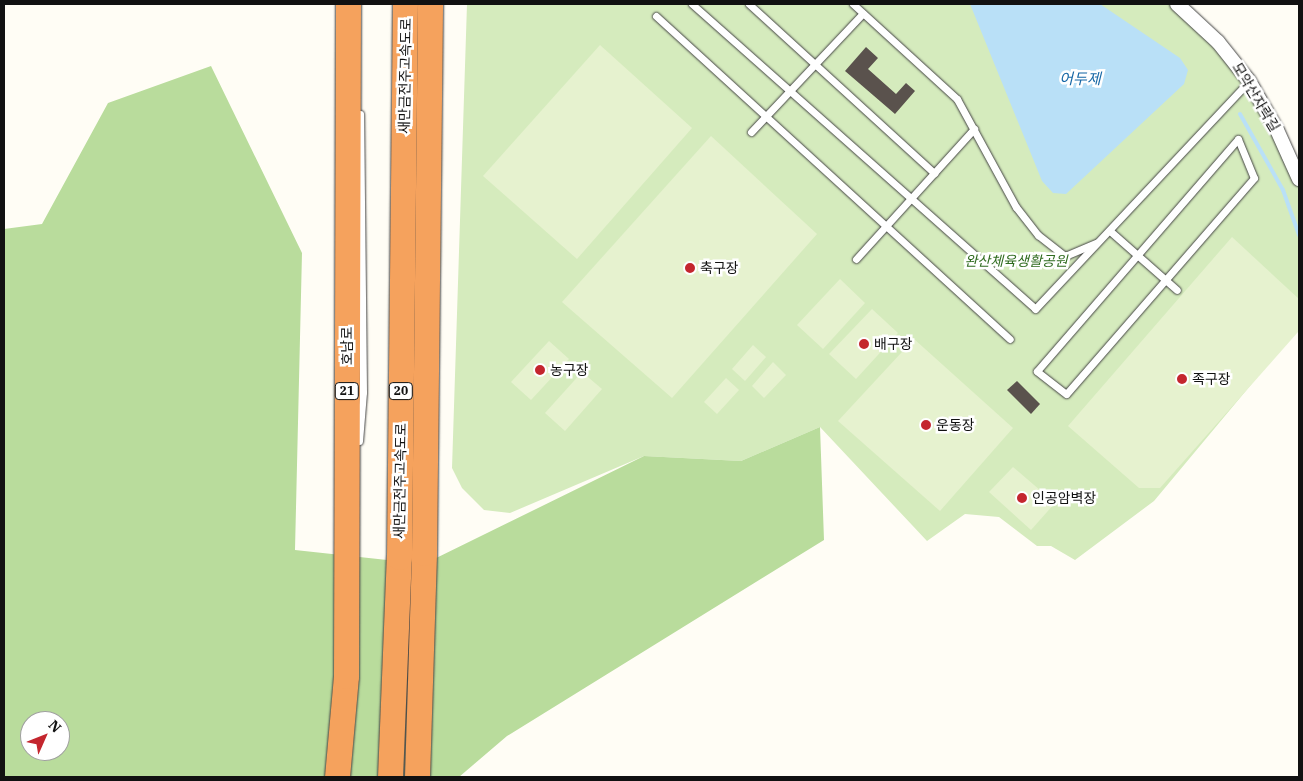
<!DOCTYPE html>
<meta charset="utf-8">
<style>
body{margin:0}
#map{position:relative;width:1303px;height:781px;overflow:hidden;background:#fffdf5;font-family:"IBM Plex Serif","Noto Sans KR",serif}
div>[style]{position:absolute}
.green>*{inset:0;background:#d5ebbd}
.forest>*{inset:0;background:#b9dc9c}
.pitch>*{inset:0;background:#e6f2cf}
.water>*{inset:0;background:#b9e0f7}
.stream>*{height:4px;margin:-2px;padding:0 2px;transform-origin:2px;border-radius:2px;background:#b9e0f7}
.building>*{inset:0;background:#5a524d}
.roads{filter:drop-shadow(0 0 1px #444) drop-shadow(0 0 1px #444)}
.lane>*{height:7px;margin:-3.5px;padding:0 3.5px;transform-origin:3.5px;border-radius:3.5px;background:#fff}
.street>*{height:14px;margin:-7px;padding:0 7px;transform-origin:7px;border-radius:7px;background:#fff}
.highway>*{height:25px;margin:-12.5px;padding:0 12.5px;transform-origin:12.5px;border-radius:12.5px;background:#f5a25d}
.dots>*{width:14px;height:14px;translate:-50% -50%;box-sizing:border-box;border:2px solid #fff;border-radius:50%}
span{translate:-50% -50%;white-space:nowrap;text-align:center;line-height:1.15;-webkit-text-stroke:5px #fff;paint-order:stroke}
.shield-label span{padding:1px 4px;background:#fff;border:1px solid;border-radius:4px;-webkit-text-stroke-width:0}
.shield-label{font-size:12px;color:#111;font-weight:700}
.street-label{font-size:14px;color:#111}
.park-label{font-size:14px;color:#2f6b1f;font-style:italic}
.poi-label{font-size:14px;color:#111}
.left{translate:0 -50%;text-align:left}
.water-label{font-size:15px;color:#1768a6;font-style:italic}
.frame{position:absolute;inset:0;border:5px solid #111;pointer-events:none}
.north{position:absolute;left:20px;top:711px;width:50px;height:50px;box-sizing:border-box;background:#fff;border:1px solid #a0a0a0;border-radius:50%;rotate:46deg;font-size:14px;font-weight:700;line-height:20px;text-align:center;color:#111}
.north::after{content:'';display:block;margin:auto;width:18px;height:22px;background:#c4262e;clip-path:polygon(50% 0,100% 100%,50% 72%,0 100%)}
</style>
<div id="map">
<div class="green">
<div style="clip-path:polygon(467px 4px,1177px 4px,1218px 42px,1299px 179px,1299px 327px,1154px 501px,1075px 560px,1051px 546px,1037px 546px,999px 517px,965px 514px,927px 541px,820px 427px,741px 461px,644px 456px,510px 513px,484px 510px,462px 488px,452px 468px)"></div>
</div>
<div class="forest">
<div style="clip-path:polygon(evenodd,211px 66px,302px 253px,295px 550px,424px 564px,644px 456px,741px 461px,820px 427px,824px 540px,507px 736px,459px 777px,4px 777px,4px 229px,42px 224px,108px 103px,211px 66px,30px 721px,60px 721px,60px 751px,30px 751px,30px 721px)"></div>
</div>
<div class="pitch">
<div style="clip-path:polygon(600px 45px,692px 128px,577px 259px,483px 176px)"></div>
<div style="clip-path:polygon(711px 136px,817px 234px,672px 398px,562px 302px)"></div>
<div style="clip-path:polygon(1232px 237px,1299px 299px,1298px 332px,1160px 488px,1139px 488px,1068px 426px)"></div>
<div style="clip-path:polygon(840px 279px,865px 303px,823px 349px,797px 325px)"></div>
<div style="clip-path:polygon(872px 309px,898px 333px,856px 379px,829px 354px)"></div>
<div style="clip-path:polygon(914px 339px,1013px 428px,940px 511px,838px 421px)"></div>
<div style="clip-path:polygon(549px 341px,569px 359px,531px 400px,511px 382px)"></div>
<div style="clip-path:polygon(753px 345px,766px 357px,745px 381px,732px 369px)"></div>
<div style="clip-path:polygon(773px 362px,786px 375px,764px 398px,752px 386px)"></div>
<div style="clip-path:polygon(582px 372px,602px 389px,565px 431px,545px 413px)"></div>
<div style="clip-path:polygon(726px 378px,739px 390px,717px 414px,704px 402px)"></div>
<div style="clip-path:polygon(1013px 467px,1055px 503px,1031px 530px,989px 492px)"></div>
</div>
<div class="water">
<div style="clip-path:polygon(970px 4px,1100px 4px,1180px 58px,1188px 70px,1184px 84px,1066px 194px,1053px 193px,1042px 181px)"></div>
</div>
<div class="stream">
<div style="left:1240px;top:114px;width:87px;rotate:60.5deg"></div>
<div style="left:1283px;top:190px;width:48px;rotate:70.4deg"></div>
</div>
<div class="building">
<div style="clip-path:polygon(866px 47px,878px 58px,868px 69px,896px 94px,906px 83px,915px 91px,895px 114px,845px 71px)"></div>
<div style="clip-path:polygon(1017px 381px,1040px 404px,1031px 414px,1007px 390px)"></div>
</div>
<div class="roads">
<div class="lane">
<div style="left:692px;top:4px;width:459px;rotate:41.6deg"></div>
<div style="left:1035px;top:309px;width:313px;rotate:-46.8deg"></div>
<div style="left:749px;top:4px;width:251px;rotate:42.4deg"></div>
<div style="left:853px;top:4px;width:141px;rotate:42.4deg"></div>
<div style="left:957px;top:99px;width:123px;rotate:61.4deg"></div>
<div style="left:1016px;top:207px;width:36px;rotate:52deg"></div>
<div style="left:1038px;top:235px;width:34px;rotate:38deg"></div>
<div style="left:1065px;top:256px;width:34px;rotate:-23deg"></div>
<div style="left:656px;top:16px;width:479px;rotate:42.4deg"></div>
<div style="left:751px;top:132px;width:163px;rotate:-46.7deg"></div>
<div style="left:1238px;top:139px;width:42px;rotate:67.7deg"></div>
<div style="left:1254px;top:178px;width:286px;rotate:131deg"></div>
<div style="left:1066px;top:394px;width:37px;rotate:-142deg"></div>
<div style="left:1037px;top:371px;width:307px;rotate:-49.1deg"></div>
<div style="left:1110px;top:231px;width:89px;rotate:41.4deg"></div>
<div style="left:856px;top:259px;width:176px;rotate:-47.8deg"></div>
<div style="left:359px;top:441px;width:49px;rotate:-85.3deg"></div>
<div style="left:363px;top:392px;width:278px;rotate:-90.6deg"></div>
</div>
<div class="street">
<div style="left:1177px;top:4px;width:56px;rotate:42.8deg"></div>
<div style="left:1218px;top:42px;width:50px;rotate:51.5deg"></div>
<div style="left:1249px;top:81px;width:56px;rotate:60.3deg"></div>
<div style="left:1277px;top:130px;width:54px;rotate:65.8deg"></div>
</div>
<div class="highway">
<div style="left:337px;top:777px;width:101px;rotate:-84.9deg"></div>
<div style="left:346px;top:676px;width:672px;rotate:-89.83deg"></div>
<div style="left:390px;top:777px;width:220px;rotate:-87.7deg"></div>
<div style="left:399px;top:557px;width:553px;rotate:-89.38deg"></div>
<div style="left:417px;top:777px;width:224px;rotate:-88.2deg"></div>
<div style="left:424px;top:553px;width:549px;rotate:-89.37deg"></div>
</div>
</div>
<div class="dots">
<div style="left:690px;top:268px;background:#c4262e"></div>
<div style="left:864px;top:344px;background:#c4262e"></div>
<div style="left:540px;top:370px;background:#c4262e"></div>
<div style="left:1182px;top:379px;background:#c4262e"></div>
<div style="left:926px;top:425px;background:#c4262e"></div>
<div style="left:1022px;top:498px;background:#c4262e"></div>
</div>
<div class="shield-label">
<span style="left:347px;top:391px">21</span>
<span style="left:401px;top:391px">20</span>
</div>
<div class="street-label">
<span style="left:405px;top:76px;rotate:-89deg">새만금전주고속도로</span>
<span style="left:1256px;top:97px;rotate:59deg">모악산자락길</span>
<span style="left:347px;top:346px;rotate:-90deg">호남로</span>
<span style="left:400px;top:481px;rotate:-89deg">새만금전주고속도로</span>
</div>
<div class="park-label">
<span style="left:1016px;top:261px">완산체육생활공원</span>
</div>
<div class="poi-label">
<span class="left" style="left:700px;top:268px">축구장</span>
<span class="left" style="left:874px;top:344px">배구장</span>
<span class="left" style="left:550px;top:370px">농구장</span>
<span class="left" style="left:1192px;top:379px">족구장</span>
<span class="left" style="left:936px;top:425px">운동장</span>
<span class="left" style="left:1032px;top:498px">인공암벽장</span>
</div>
<div class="water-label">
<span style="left:1080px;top:79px">어두제</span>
</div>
<div class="frame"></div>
<div class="north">N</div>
</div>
